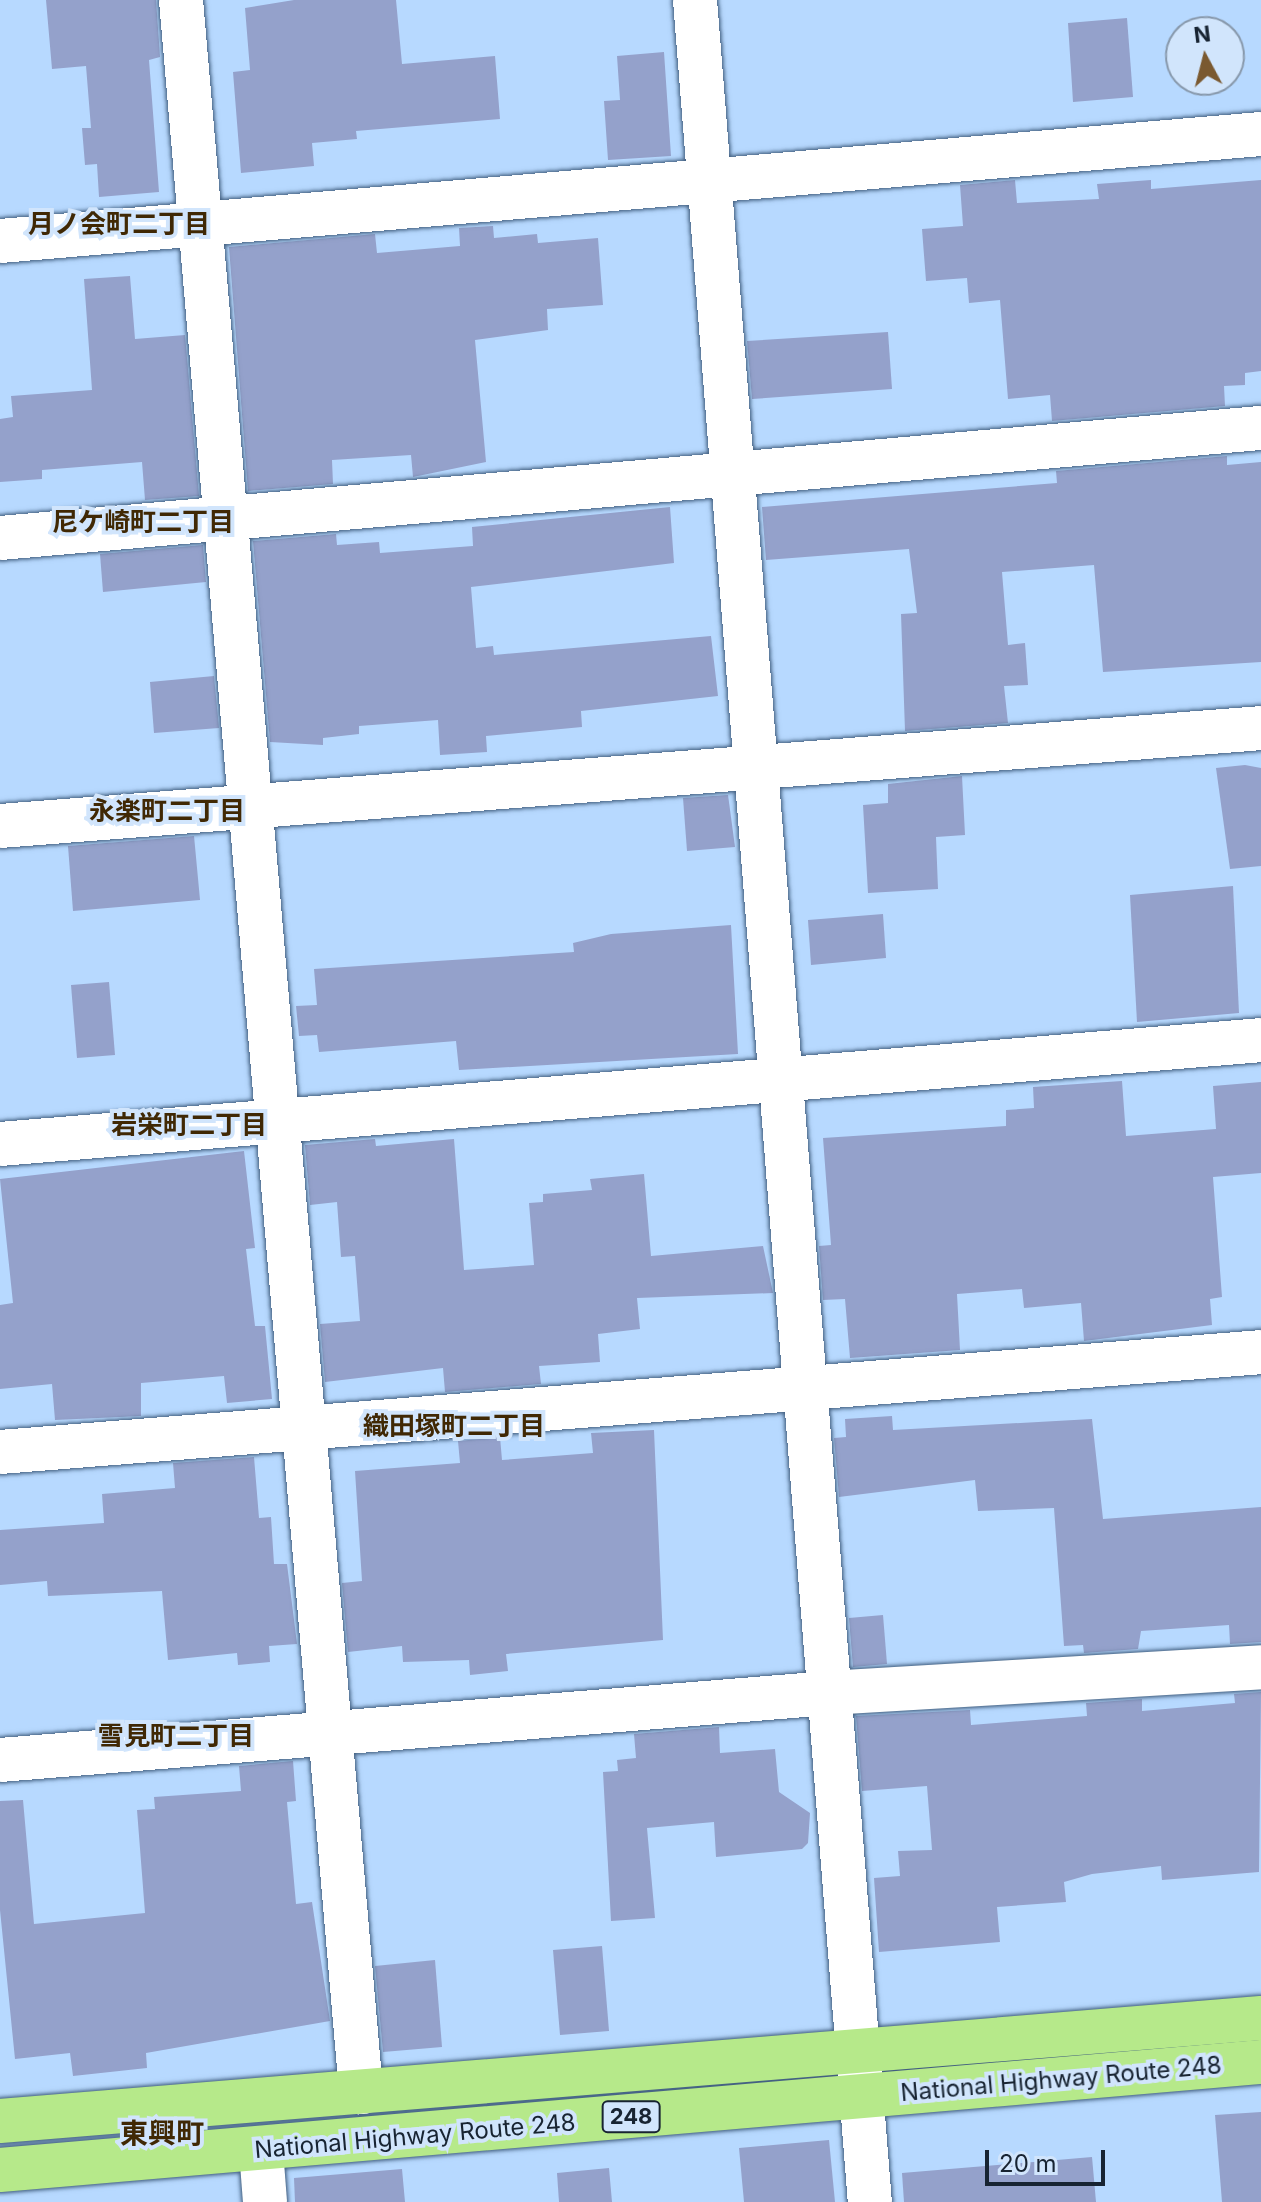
<!DOCTYPE html>
<meta charset="utf-8">
<style>
body{margin:0}
#map{position:relative;width:1261px;height:2202px;overflow:hidden;background:#b7d9ff;font-family:Inter,"Noto Sans JP",sans-serif}
div>[style]{position:absolute}
.building>*{inset:0;background:#94a1cb}
.roads{filter:drop-shadow(0 0 2px #415e7f) drop-shadow(0 0 2px #415e7f)}
.minor>*{height:44px;margin:-22px;padding:0 22px;transform-origin:22px;border-radius:22px;background:#fff}
.highway>*{height:44px;margin:-22px;padding:0 22px;transform-origin:22px;border-radius:22px;background:#b6e98a}
span{translate:-50% -50%;white-space:nowrap;text-align:center;line-height:1.15;-webkit-text-stroke:8px #d1e5fc;paint-order:stroke}
.shield-label span{padding:2px 6px;background:#d1e5fc;border:2px solid;border-radius:6px;-webkit-text-stroke-width:0}
.shield-label{font-size:22px;color:#182432;font-weight:700}
.street-label{font-size:24px;color:#182432}
.neighbourhood-label{font-size:26px;color:#402804;font-weight:700}
.quarter-label{font-size:28px;color:#402804;font-weight:700}
.north{position:absolute;left:1165px;top:16px;width:80px;height:80px;box-sizing:border-box;background:#d1e5fc;border:2px solid #8798ab;border-radius:50%;rotate:353deg;font-size:22px;font-weight:700;line-height:32px;text-align:center;color:#182432}
.north::after{content:'';display:block;margin:auto;width:28px;height:36px;background:#7a5930;clip-path:polygon(50% 0,100% 100%,50% 72%,0 100%)}
.scale{position:absolute;left:985px;top:2150px;width:120px;height:36px;box-sizing:border-box;border:4px solid #182432;border-top:0;padding-left:10px;font-size:24px;line-height:28px;white-space:nowrap;color:#182432;-webkit-text-stroke:6px #d1e5fc;paint-order:stroke}
</style>
<div id="map">
<div class="building">
<div style="clip-path:polygon(46px 0,156px 0,160px 57px,149px 60px,159px 192px,99px 197px,97px 164px,85px 165px,82px 128px,91px 128px,86px 66px,52px 69px)"></div>
<div style="clip-path:polygon(294px 0,396px 0,402px 64px,495px 56px,500px 119px,356px 131px,357px 139px,312px 143px,314px 166px,241px 173px,233px 72px,250px 70px,245px 8px)"></div>
<div style="clip-path:polygon(1127px 18px,1133px 97px,1073px 102px,1068px 23px)"></div>
<div style="clip-path:polygon(664px 52px,671px 156px,608px 160px,604px 101px,620px 100px,617px 56px)"></div>
<div style="clip-path:polygon(1015px 180px,1017px 203px,1099px 199px,1097px 184px,1151px 180px,1151px 189px,1261px 180px,1261px 371px,1245px 373px,1245px 385px,1224px 386px,1225px 406px,1052px 421px,1050px 395px,1008px 399px,1000px 300px,969px 303px,967px 278px,926px 281px,922px 229px,963px 226px,960px 185px)"></div>
<div style="clip-path:polygon(493px 226px,494px 238px,537px 234px,538px 243px,598px 238px,603px 305px,547px 309px,548px 330px,475px 340px,486px 462px,413px 477px,411px 455px,332px 460px,333px 484px,248px 491px,229px 247px,375px 234px,377px 253px,460px 246px,459px 228px)"></div>
<div style="clip-path:polygon(130px 276px,135px 339px,185px 335px,199px 496px,145px 500px,142px 462px,42px 470px,42px 479px,0 482px,0 419px,13px 417px,11px 396px,92px 390px,84px 279px)"></div>
<div style="clip-path:polygon(888px 332px,892px 389px,752px 399px,747px 341px)"></div>
<div style="clip-path:polygon(1227px 456px,1227px 465px,1261px 462px,1261px 662px,1103px 672px,1094px 565px,1002px 572px,1008px 645px,1025px 643px,1028px 685px,1004px 686px,1008px 723px,905px 731px,901px 614px,917px 613px,909px 549px,766px 560px,762px 507px,1057px 483px,1056px 471px)"></div>
<div style="clip-path:polygon(670px 507px,674px 563px,471px 587px,476px 648px,493px 646px,494px 655px,711px 636px,718px 696px,581px 711px,582px 727px,486px 736px,487px 752px,440px 755px,438px 720px,359px 726px,359px 734px,323px 738px,323px 745px,270px 742px,253px 541px,336px 534px,337px 545px,379px 542px,380px 553px,473px 546px,472px 527px)"></div>
<div style="clip-path:polygon(203px 545px,206px 582px,103px 592px,100px 554px)"></div>
<div style="clip-path:polygon(214px 676px,219px 728px,154px 733px,150px 682px)"></div>
<div style="clip-path:polygon(1245px 765px,1261px 768px,1261px 866px,1230px 869px,1216px 768px)"></div>
<div style="clip-path:polygon(962px 776px,965px 835px,936px 837px,938px 889px,868px 893px,863px 805px,888px 803px,888px 784px)"></div>
<div style="clip-path:polygon(728px 795px,735px 847px,687px 851px,683px 798px)"></div>
<div style="clip-path:polygon(194px 836px,200px 900px,73px 911px,68px 846px)"></div>
<div style="clip-path:polygon(1233px 886px,1239px 1013px,1137px 1022px,1130px 895px)"></div>
<div style="clip-path:polygon(883px 914px,886px 958px,811px 965px,808px 920px)"></div>
<div style="clip-path:polygon(731px 925px,738px 1054px,459px 1070px,456px 1041px,319px 1052px,317px 1035px,299px 1036px,296px 1006px,317px 1005px,314px 969px,574px 952px,573px 943px,611px 934px)"></div>
<div style="clip-path:polygon(109px 982px,115px 1055px,77px 1058px,71px 985px)"></div>
<div style="clip-path:polygon(1122px 1081px,1126px 1136px,1216px 1129px,1213px 1086px,1261px 1082px,1261px 1173px,1213px 1177px,1222px 1297px,1210px 1299px,1212px 1325px,1084px 1341px,1081px 1303px,1024px 1308px,1022px 1289px,957px 1294px,960px 1350px,850px 1358px,845px 1299px,823px 1300px,819px 1246px,831px 1245px,823px 1138px,1006px 1126px,1006px 1110px,1034px 1108px,1033px 1087px)"></div>
<div style="clip-path:polygon(375px 1139px,376px 1146px,454px 1139px,464px 1270px,534px 1265px,529px 1203px,543px 1202px,543px 1194px,592px 1190px,590px 1179px,644px 1174px,651px 1256px,763px 1246px,773px 1293px,637px 1298px,640px 1329px,598px 1334px,600px 1362px,539px 1366px,541px 1384px,445px 1392px,443px 1368px,325px 1382px,320px 1324px,360px 1321px,355px 1256px,341px 1257px,337px 1202px,310px 1205px,305px 1145px)"></div>
<div style="clip-path:polygon(244px 1151px,255px 1248px,246px 1249px,255px 1326px,265px 1326px,272px 1399px,227px 1403px,224px 1376px,141px 1383px,141px 1416px,55px 1420px,52px 1384px,0 1389px,0 1305px,13px 1303px,0 1179px)"></div>
<div style="clip-path:polygon(892px 1416px,893px 1430px,1092px 1419px,1103px 1519px,1261px 1507px,1261px 1642px,1230px 1644px,1229px 1625px,1141px 1631px,1138px 1649px,1084px 1653px,1083px 1645px,1064px 1646px,1054px 1508px,978px 1511px,975px 1480px,839px 1497px,834px 1438px,846px 1437px,845px 1419px)"></div>
<div style="clip-path:polygon(654px 1430px,663px 1640px,506px 1654px,508px 1671px,470px 1675px,469px 1660px,403px 1662px,402px 1646px,348px 1652px,342px 1583px,362px 1581px,355px 1471px,460px 1463px,458px 1441px,500px 1437px,502px 1460px,593px 1453px,591px 1433px)"></div>
<div style="clip-path:polygon(254px 1457px,259px 1518px,271px 1517px,274px 1564px,287px 1564px,297px 1644px,269px 1646px,270px 1662px,238px 1665px,237px 1653px,168px 1660px,162px 1591px,48px 1596px,47px 1581px,0 1585px,0 1530px,104px 1523px,102px 1494px,175px 1488px,173px 1463px)"></div>
<div style="clip-path:polygon(883px 1615px,887px 1664px,853px 1667px,849px 1618px)"></div>
<div style="clip-path:polygon(1261px 1692px,1259px 1872px,1162px 1880px,1161px 1866px,1092px 1874px,1064px 1882px,1066px 1902px,997px 1907px,1000px 1942px,879px 1952px,874px 1878px,900px 1876px,898px 1851px,932px 1850px,927px 1786px,862px 1791px,856px 1716px,970px 1710px,971px 1725px,1087px 1716px,1086px 1703px,1142px 1699px,1142px 1711px,1235px 1703px,1234px 1694px)"></div>
<div style="clip-path:polygon(719px 1727px,720px 1753px,775px 1749px,779px 1792px,810px 1813px,808px 1843px,802px 1849px,716px 1857px,714px 1822px,647px 1828px,655px 1918px,611px 1921px,603px 1772px,618px 1771px,617px 1760px,636px 1758px,634px 1734px)"></div>
<div style="clip-path:polygon(293px 1761px,296px 1801px,287px 1802px,296px 1904px,312px 1902px,330px 2021px,146px 2053px,147px 2068px,73px 2076px,70px 2053px,15px 2059px,0 1910px,0 1801px,23px 1800px,34px 1924px,145px 1913px,137px 1810px,155px 1809px,154px 1797px,241px 1791px,239px 1766px)"></div>
<div style="clip-path:polygon(602px 1946px,609px 2031px,560px 2035px,553px 1950px)"></div>
<div style="clip-path:polygon(435px 1960px,442px 2047px,383px 2052px,375px 1966px)"></div>
<div style="clip-path:polygon(1261px 2112px,1261px 2202px,1222px 2202px,1215px 2115px)"></div>
<div style="clip-path:polygon(829px 2140px,835px 2202px,744px 2202px,739px 2148px)"></div>
<div style="clip-path:polygon(1092px 2157px,1096px 2202px,904px 2202px,902px 2173px)"></div>
<div style="clip-path:polygon(609px 2168px,612px 2202px,559px 2202px,557px 2173px)"></div>
<div style="clip-path:polygon(402px 2169px,405px 2202px,295px 2202px,294px 2178px)"></div>
</div>
<div class="roads">
<div class="minor">
<div style="left:181px;top:0;width:2100px;rotate:85.08deg"></div>
<div style="left:695px;top:0;width:2209px;rotate:85.46deg"></div>
<div style="left:0;top:241px;width:1266px;rotate:-4.85deg"></div>
<div style="left:0;top:538px;width:1266px;rotate:-4.99deg"></div>
<div style="left:0;top:826px;width:1265px;rotate:-4.44deg"></div>
<div style="left:0;top:1144px;width:1265px;rotate:-4.71deg"></div>
<div style="left:0;top:1452px;width:1265px;rotate:-4.53deg"></div>
<div style="left:0;top:1760px;width:832px;rotate:-4.62deg"></div>
<div style="left:829px;top:1693px;width:433px;rotate:-3.4deg"></div>
<div style="left:261px;top:2150px;width:52px;rotate:85.6deg"></div>
</div>
<div class="highway">
<div style="left:0;top:2121px;width:1265px;rotate:-4.67deg"></div>
<div style="left:0;top:2170px;width:1266px;rotate:-4.9deg"></div>
</div>
</div>
<div class="shield-label">
<span style="left:631px;top:2117px">248</span>
</div>
<div class="street-label">
<span style="left:1061px;top:2079px;rotate:-5deg">National Highway Route 248</span>
<span style="left:415px;top:2136px;rotate:-5deg">National Highway Route 248</span>
</div>
<div class="neighbourhood-label">
<span style="left:119px;top:224px">月ノ会町二丁目</span>
<span style="left:143px;top:522px">尼ケ崎町二丁目</span>
<span style="left:167px;top:811px">永楽町二丁目</span>
<span style="left:189px;top:1125px">岩栄町二丁目</span>
<span style="left:454px;top:1426px">織田塚町二丁目</span>
<span style="left:176px;top:1736px">雪見町二丁目</span>
</div>
<div class="quarter-label">
<span style="left:162px;top:2133px">東興町</span>
</div>
<div class="north">N</div>
<div class="scale">20 m</div>
</div>
